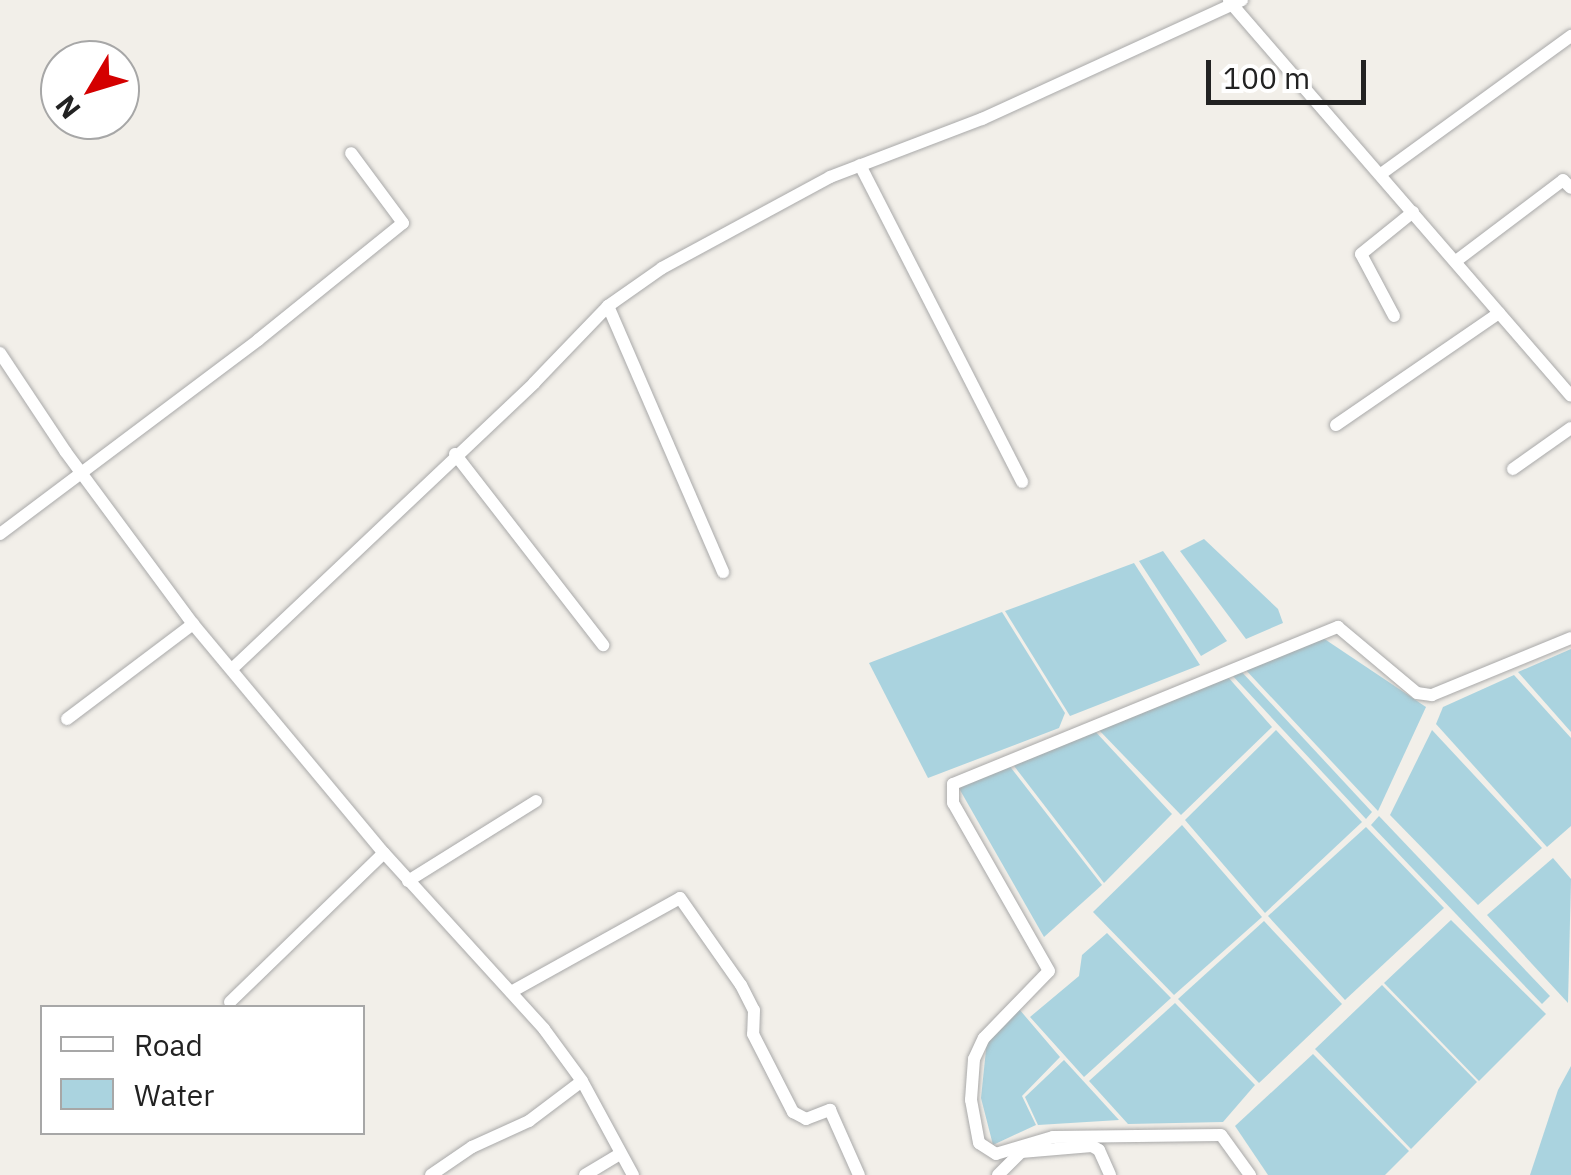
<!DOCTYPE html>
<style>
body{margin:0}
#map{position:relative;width:1571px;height:1175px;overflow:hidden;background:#f2efe9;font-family:"IBM Plex Sans",sans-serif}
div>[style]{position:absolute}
.water>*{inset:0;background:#aad3df}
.roads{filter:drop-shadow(0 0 2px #a9a9a9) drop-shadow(0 0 2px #a9a9a9)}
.minor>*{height:12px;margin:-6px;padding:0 6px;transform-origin:6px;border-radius:6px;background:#fff}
span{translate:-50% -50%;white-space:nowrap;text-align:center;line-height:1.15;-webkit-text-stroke:9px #fff;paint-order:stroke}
.legend{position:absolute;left:40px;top:1005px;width:325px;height:130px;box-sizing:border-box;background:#fff;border:2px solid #a7a7a7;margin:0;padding:12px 18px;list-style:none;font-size:30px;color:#222}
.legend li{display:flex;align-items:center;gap:20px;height:50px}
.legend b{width:50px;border:2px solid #a7a7a7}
.north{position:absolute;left:40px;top:40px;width:100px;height:100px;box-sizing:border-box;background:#fff;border:2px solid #a7a7a7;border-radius:50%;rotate:232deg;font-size:28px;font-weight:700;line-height:40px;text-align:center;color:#222}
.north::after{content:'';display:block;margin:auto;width:35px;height:45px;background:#d40000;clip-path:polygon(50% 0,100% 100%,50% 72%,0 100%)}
.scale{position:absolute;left:1206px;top:60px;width:160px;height:45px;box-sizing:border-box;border:5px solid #222;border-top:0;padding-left:12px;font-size:30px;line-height:35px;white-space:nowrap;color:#222;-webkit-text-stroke:8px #fff;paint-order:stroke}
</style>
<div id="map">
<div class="water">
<div style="clip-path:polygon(1204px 539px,1278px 609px,1283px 623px,1246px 639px,1180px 551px)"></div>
<div style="clip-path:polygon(1163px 551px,1227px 641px,1201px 656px,1139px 561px)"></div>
<div style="clip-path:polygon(1134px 563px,1200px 665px,1070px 716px,1005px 611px)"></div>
<div style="clip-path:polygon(1002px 612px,1065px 713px,1059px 728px,928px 778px,869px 663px)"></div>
<div style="clip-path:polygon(1323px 638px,1426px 707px,1378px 811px,1243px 667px)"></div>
<div style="clip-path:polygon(1571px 649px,1571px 732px,1518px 672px)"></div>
<div style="clip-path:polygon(1240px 670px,1372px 812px,1366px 819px,1230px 673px)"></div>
<div style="clip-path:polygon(1514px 675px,1571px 738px,1571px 826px,1547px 847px,1436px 724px,1443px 707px)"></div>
<div style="clip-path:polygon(1227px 676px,1272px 727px,1181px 815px,1097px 728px)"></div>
<div style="clip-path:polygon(1093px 729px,1172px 814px,1104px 883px,1011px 762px)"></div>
<div style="clip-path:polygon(1276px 730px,1362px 822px,1265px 913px,1185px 820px)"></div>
<div style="clip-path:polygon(1432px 730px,1542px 848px,1478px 905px,1390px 815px)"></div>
<div style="clip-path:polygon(1008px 764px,1102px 885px,1044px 937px,960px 790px,961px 783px)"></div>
<div style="clip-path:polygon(1379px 816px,1550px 996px,1542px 1004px,1371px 825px)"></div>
<div style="clip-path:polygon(1182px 825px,1262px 917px,1174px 995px,1093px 912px)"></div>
<div style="clip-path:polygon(1366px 827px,1444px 908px,1345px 1000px,1268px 916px)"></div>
<div style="clip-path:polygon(1553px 858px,1571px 879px,1568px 1003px,1487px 915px)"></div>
<div style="clip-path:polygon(1451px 920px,1546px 1014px,1479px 1081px,1384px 983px)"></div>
<div style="clip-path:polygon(1264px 921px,1342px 1004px,1259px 1083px,1178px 999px)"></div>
<div style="clip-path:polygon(1107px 933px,1171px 998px,1084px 1077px,1030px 1017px,1079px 976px,1082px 955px)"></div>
<div style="clip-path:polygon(1382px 985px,1477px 1082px,1411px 1149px,1315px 1049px)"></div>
<div style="clip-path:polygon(1175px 1003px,1255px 1085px,1223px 1122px,1128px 1124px,1089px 1081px)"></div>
<div style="clip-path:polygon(1019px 1009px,1060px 1057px,1022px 1096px,1036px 1125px,993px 1145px,981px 1098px,987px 1040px)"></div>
<div style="clip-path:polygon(1313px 1054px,1409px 1151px,1385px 1175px,1268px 1175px,1235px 1126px)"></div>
<div style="clip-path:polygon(1064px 1060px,1119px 1120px,1038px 1125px,1025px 1097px)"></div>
<div style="clip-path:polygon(1571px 1066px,1571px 1175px,1530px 1175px,1558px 1090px)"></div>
</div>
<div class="roads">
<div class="minor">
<div style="left:1229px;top:1px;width:522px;rotate:49.11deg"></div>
<div style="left:860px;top:165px;width:356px;rotate:62.9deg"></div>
<div style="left:1381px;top:174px;width:235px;rotate:-36deg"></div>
<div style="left:1456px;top:261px;width:134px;rotate:-37.1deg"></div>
<div style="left:1563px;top:180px;width:11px;rotate:45deg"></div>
<div style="left:608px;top:306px;width:290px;rotate:66.6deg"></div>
<div style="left:1394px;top:316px;width:70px;rotate:-118deg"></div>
<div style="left:1361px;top:254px;width:67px;rotate:-38.9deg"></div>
<div style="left:0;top:353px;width:118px;rotate:56.4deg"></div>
<div style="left:65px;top:451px;width:215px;rotate:53.5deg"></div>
<div style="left:193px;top:624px;width:298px;rotate:50.2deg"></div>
<div style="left:384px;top:853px;width:238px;rotate:47.7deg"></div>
<div style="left:544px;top:1029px;width:64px;rotate:53.8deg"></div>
<div style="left:582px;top:1081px;width:107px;rotate:61.5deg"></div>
<div style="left:1336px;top:425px;width:198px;rotate:-34.5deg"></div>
<div style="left:455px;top:454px;width:242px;rotate:52.2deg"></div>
<div style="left:1513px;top:469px;width:71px;rotate:-35.3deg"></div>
<div style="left:0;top:534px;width:323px;rotate:-36.9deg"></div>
<div style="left:258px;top:340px;width:186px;rotate:-38.9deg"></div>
<div style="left:403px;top:223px;width:87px;rotate:-126.6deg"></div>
<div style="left:233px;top:668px;width:415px;rotate:-43.4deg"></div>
<div style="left:534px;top:383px;width:107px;rotate:-46.1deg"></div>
<div style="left:608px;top:306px;width:66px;rotate:-35.1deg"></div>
<div style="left:662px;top:268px;width:191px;rotate:-28.4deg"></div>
<div style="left:830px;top:177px;width:163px;rotate:-20.9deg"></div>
<div style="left:982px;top:119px;width:286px;rotate:-24.6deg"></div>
<div style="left:67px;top:719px;width:158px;rotate:-37deg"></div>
<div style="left:408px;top:881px;width:151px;rotate:-32deg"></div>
<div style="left:511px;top:992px;width:193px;rotate:-29.1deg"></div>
<div style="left:680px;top:898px;width:106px;rotate:55deg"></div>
<div style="left:741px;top:985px;width:28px;rotate:63deg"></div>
<div style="left:754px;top:1010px;width:24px;rotate:92deg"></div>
<div style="left:753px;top:1034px;width:88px;rotate:62.9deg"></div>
<div style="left:793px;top:1112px;width:15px;rotate:28deg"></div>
<div style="left:806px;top:1119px;width:26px;rotate:-21deg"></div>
<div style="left:830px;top:1110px;width:71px;rotate:66deg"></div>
<div style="left:230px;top:1002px;width:214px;rotate:-44.1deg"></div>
<div style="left:431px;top:1175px;width:50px;rotate:-34.3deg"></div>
<div style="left:472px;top:1147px;width:63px;rotate:-24.5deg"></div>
<div style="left:529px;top:1121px;width:66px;rotate:-37deg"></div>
<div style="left:585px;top:1175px;width:41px;rotate:-31deg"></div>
<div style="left:998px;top:1175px;width:33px;rotate:-45deg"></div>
<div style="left:1021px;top:1152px;width:71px;rotate:-4.8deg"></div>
<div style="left:1092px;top:1146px;width:8px;rotate:30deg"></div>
<div style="left:1099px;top:1150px;width:27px;rotate:66deg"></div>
<div style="left:1250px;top:1175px;width:49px;rotate:-125.9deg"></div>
<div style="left:1221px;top:1135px;width:168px;rotate:179.3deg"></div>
<div style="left:1053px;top:1137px;width:59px;rotate:163.4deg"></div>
<div style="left:996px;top:1154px;width:20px;rotate:-147deg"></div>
<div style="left:979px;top:1143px;width:44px;rotate:-100.5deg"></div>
<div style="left:971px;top:1100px;width:41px;rotate:-85.8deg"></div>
<div style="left:974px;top:1059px;width:23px;rotate:-65deg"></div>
<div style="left:984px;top:1038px;width:93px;rotate:-45.9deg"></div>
<div style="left:1049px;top:971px;width:193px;rotate:-119.7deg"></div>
<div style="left:953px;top:803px;width:19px;rotate:-90deg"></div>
<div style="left:953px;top:784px;width:416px;rotate:-22.2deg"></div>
<div style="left:1338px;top:627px;width:103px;rotate:39.9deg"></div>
<div style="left:1417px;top:693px;width:15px;rotate:8deg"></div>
<div style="left:1432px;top:695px;width:150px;rotate:-22.3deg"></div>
</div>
</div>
<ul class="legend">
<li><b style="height:12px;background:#fff"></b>Road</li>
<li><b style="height:28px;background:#aad3df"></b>Water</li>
</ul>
<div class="north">N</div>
<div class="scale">100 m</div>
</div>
